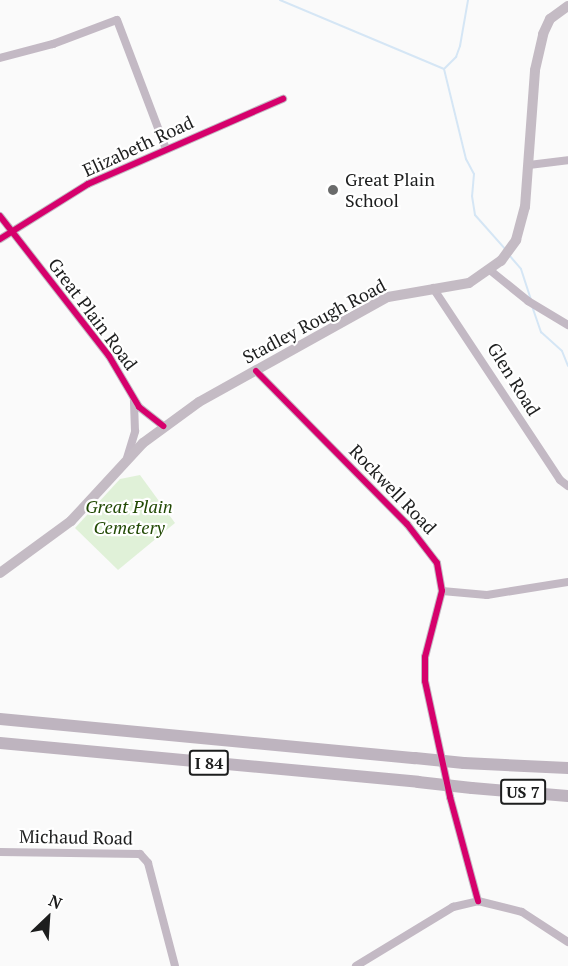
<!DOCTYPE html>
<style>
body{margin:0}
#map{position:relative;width:568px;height:966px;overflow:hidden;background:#fafafa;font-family:"PT Serif",serif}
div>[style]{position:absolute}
.green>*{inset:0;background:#e0f1d8}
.stream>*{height:2px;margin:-1px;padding:0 1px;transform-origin:1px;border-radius:1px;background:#d5e6f5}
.minor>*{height:8px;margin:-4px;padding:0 4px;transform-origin:4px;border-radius:4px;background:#c3b9c4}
.major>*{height:10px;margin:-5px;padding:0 5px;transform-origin:5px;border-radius:5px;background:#c4bbc4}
.highway>*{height:12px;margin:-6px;padding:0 6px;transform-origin:6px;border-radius:6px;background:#beb4bf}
.highway-bridge>*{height:12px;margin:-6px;padding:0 6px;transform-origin:6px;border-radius:6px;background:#beb4bf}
.cycleway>*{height:6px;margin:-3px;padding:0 3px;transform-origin:3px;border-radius:3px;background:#d6006c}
.dots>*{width:16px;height:16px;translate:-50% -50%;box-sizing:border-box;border:3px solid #fff;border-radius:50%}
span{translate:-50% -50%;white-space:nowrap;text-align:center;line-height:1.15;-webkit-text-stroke:4.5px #fff;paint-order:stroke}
.shield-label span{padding:2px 4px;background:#fff;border:2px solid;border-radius:4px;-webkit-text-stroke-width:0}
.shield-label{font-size:16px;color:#1d1e1e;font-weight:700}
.street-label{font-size:18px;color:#1d1e1e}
.poi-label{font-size:18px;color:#1d1e1e}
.left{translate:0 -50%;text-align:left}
.park-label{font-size:18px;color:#214904;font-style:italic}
.north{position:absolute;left:18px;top:888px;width:60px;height:60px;-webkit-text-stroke:4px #fff;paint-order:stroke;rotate:25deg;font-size:16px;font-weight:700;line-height:24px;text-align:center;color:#1d1e1e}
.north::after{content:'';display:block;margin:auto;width:21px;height:27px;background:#1d1e1e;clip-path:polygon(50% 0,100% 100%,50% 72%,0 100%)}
</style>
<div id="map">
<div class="green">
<div style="clip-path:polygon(140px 475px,175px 523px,118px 570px,75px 528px,120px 479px)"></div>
</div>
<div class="stream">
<div style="left:280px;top:0;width:178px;rotate:22.8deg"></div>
<div style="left:444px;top:69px;width:93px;rotate:76.3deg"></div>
<div style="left:466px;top:159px;width:17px;rotate:62deg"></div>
<div style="left:474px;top:174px;width:22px;rotate:95deg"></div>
<div style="left:472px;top:196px;width:19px;rotate:81deg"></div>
<div style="left:475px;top:215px;width:47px;rotate:48.5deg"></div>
<div style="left:445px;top:68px;width:16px;rotate:-45deg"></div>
<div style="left:456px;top:57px;width:12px;rotate:-70deg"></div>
<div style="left:460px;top:46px;width:47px;rotate:-80.1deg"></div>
<div style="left:509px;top:255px;width:18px;rotate:49deg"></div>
<div style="left:521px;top:269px;width:33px;rotate:72deg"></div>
<div style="left:532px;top:306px;width:28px;rotate:71deg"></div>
<div style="left:541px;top:332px;width:28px;rotate:42deg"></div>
<div style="left:562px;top:351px;width:16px;rotate:68deg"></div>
</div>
<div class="minor">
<div style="left:0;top:58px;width:55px;rotate:-14.8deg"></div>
<div style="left:53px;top:44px;width:68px;rotate:-20.6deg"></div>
<div style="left:117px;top:20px;width:138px;rotate:69.2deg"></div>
<div style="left:529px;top:165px;width:39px;rotate:-7deg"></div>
<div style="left:0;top:216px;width:177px;rotate:52.1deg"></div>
<div style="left:109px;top:356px;width:59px;rotate:59.5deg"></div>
<div style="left:139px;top:407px;width:31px;rotate:38deg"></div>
<div style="left:0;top:239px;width:104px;rotate:-32deg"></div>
<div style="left:88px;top:184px;width:213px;rotate:-23.6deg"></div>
<div style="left:491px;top:271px;width:48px;rotate:39deg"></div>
<div style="left:528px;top:301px;width:47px;rotate:31deg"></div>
<div style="left:433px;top:288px;width:230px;rotate:56.5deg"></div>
<div style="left:560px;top:480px;width:10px;rotate:37deg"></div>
<div style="left:256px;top:371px;width:215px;rotate:45.4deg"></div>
<div style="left:407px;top:524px;width:49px;rotate:52.4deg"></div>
<div style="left:437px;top:563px;width:28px;rotate:80deg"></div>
<div style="left:442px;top:591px;width:68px;rotate:104.4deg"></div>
<div style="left:425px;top:657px;width:24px;rotate:90deg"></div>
<div style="left:425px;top:681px;width:119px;rotate:77.8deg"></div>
<div style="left:450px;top:797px;width:108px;rotate:74.9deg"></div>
<div style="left:127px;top:458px;width:28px;rotate:-73deg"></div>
<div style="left:135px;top:431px;width:31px;rotate:-92deg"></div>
<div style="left:442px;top:591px;width:45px;rotate:5.1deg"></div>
<div style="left:487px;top:595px;width:82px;rotate:-9.1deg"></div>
<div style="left:0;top:852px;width:140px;rotate:0.8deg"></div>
<div style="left:140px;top:854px;width:12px;rotate:48deg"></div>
<div style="left:148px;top:863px;width:106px;rotate:75.3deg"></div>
<div style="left:356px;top:966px;width:114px;rotate:-31.3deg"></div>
<div style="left:453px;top:907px;width:26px;rotate:-13deg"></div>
<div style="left:478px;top:901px;width:45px;rotate:14deg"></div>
<div style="left:522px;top:912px;width:55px;rotate:33.1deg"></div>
</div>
<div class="major">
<div style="left:0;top:573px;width:88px;rotate:-36.2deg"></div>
<div style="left:71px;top:521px;width:106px;rotate:-47.3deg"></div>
<div style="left:143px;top:443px;width:69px;rotate:-36.2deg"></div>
<div style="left:199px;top:402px;width:216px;rotate:-29.1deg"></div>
<div style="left:388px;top:297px;width:82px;rotate:-9.8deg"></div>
<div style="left:469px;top:283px;width:39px;rotate:-35deg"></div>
<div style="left:501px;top:261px;width:26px;rotate:-54deg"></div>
<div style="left:516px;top:240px;width:34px;rotate:-75deg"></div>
<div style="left:525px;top:207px;width:137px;rotate:-85.8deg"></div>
<div style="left:535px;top:70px;width:37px;rotate:-77deg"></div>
<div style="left:543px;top:34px;width:17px;rotate:-65deg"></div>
<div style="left:550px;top:19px;width:22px;rotate:-36deg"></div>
</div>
<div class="highway">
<div style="left:0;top:719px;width:417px;rotate:5.4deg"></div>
<div style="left:0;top:743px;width:420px;rotate:5.3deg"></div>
<div style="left:464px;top:763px;width:104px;rotate:2.8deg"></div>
<div style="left:472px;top:788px;width:96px;rotate:4.8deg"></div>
</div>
<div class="highway-bridge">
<div style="left:415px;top:758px;width:49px;rotate:5.8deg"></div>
<div style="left:418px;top:782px;width:54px;rotate:6.3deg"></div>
</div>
<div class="cycleway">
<div style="left:0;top:216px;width:177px;rotate:52.1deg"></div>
<div style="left:109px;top:356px;width:59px;rotate:59.5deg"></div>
<div style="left:139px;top:407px;width:31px;rotate:38deg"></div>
<div style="left:0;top:239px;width:104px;rotate:-32deg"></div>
<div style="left:88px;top:184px;width:213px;rotate:-23.6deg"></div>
<div style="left:256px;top:371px;width:215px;rotate:45.4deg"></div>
<div style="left:407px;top:524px;width:49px;rotate:52.4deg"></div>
<div style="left:437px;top:563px;width:28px;rotate:80deg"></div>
<div style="left:442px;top:591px;width:68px;rotate:104.4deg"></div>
<div style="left:425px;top:657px;width:24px;rotate:90deg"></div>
<div style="left:425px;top:681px;width:119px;rotate:77.8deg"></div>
<div style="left:450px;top:797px;width:108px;rotate:74.9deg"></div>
</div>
<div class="dots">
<div style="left:333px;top:190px;background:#6a6b6b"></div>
</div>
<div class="shield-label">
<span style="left:209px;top:763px">I 84</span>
<span style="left:523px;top:792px">US 7</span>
</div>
<div class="street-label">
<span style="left:138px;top:146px;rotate:-25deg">Elizabeth Road</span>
<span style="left:93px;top:314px;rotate:53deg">Great Plain Road</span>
<span style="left:314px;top:321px;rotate:-28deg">Stadley Rough Road</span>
<span style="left:514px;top:379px;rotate:58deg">Glen Road</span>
<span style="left:393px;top:489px;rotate:46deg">Rockwell Road</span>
<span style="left:76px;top:837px;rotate:1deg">Michaud Road</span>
</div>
<div class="poi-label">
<span class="left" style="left:345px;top:190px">Great Plain<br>School</span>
</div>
<div class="park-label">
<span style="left:129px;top:517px">Great Plain<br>Cemetery</span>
</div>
<div class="north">N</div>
</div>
